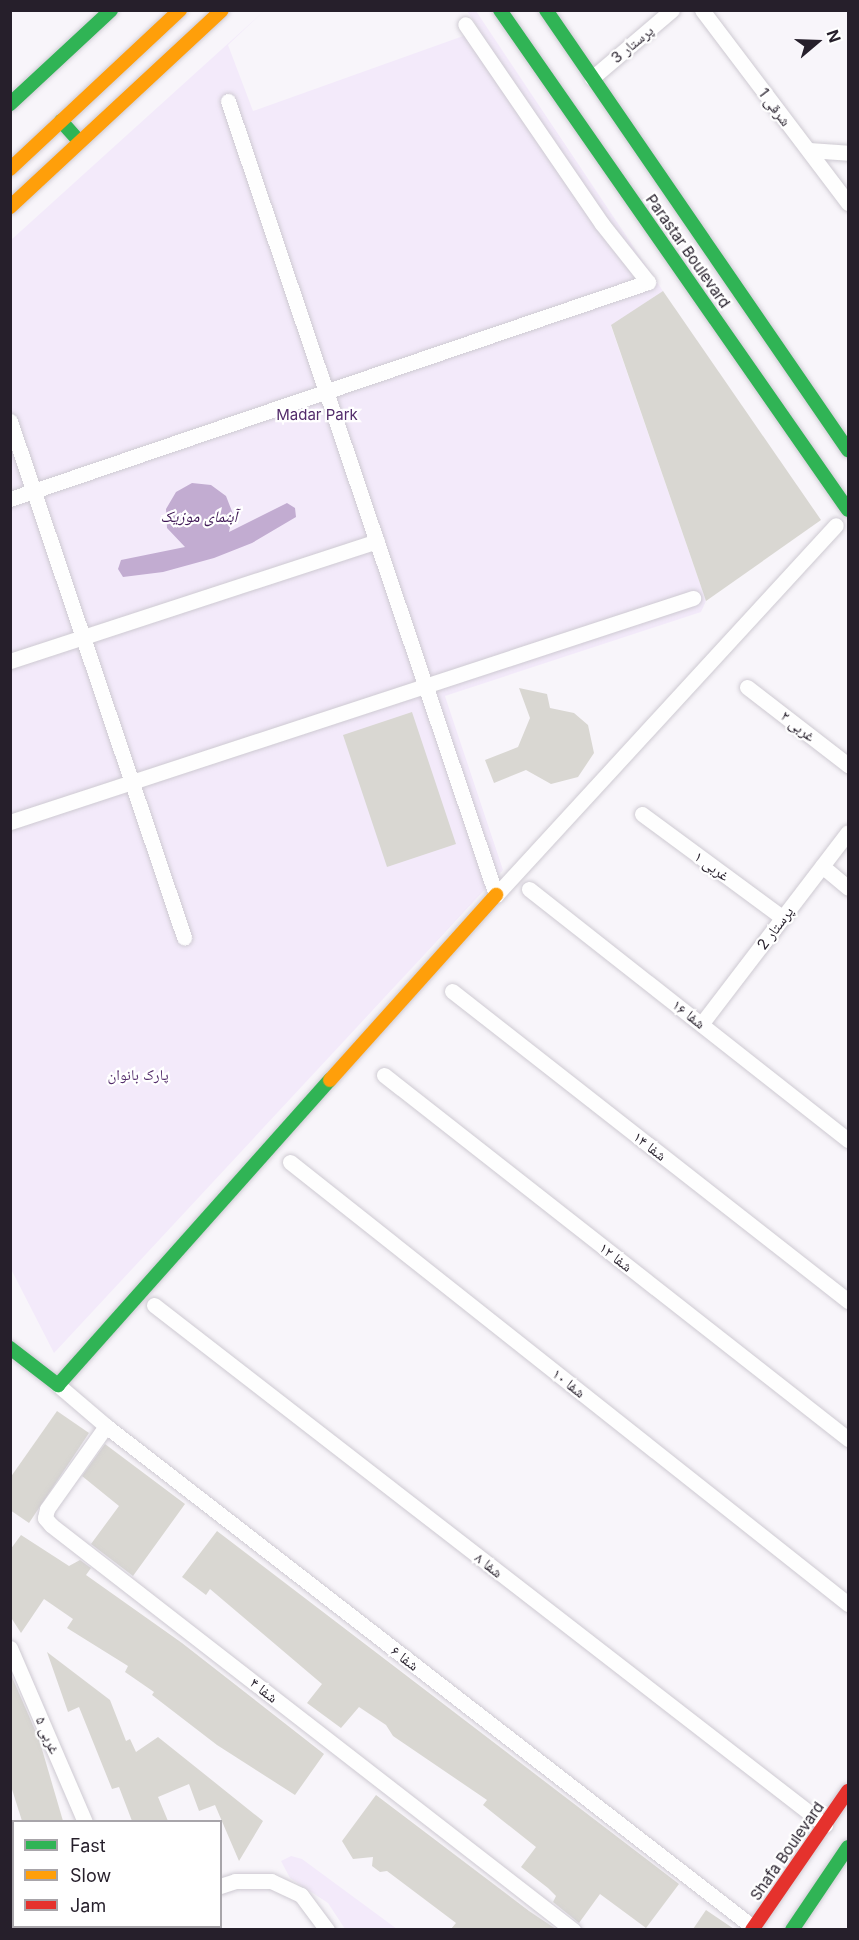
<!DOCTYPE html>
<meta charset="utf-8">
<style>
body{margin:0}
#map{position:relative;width:859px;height:1940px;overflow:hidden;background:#f8f5fa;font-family:Inter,"Noto Naskh Arabic",sans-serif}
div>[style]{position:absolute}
.green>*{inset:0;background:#f3eafa}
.water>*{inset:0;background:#c2acd1}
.building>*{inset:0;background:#d9d7d2}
.roads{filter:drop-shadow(0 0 2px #cecad2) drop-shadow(0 0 2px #cecad2)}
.street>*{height:15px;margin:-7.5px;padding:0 7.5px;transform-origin:7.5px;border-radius:7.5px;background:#fefefe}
.fast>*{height:14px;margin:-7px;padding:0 7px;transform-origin:7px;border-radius:7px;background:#30b455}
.slow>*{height:14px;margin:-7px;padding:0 7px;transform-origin:7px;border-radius:7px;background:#ff9f0a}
.jam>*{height:14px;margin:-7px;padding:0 7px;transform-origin:7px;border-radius:7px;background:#e5322d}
span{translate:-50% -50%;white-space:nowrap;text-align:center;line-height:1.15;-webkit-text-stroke:4.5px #fff;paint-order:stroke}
.street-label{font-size:15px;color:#261f2b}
.park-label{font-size:15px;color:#532c6b}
.water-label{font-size:16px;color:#3f1856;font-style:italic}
.frame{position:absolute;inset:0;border:12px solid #261f2b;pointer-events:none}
.legend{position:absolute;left:12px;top:1820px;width:210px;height:108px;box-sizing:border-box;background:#fff;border:2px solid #a8a5aa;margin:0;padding:8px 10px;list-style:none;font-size:18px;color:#261f2b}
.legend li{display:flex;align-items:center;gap:12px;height:30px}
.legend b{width:30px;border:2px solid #a8a5aa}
.north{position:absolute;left:787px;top:12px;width:60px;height:60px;-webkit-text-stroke:4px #fff;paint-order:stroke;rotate:71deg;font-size:16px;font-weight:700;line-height:24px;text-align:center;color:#261f2b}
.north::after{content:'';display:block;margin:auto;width:21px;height:27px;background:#261f2b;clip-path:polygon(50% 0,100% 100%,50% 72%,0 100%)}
</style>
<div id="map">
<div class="green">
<div style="clip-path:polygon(264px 11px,228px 45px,253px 111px,480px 30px,467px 11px,476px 11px,663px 291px,611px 326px,706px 601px,701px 612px,445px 696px,503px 870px,54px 1353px,11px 1269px,11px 240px)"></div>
<div style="clip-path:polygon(13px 1854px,14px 1926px,124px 1928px,11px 1929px)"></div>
<div style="clip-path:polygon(291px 1856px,302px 1859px,397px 1929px,345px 1929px,328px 1903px,290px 1878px,281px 1861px)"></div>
</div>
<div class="water">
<div style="clip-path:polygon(192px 483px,211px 485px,226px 496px,233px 514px,229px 532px,287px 503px,295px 508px,296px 517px,252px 543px,214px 558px,163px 572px,123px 577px,118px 569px,121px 560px,185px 547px,167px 528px,166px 509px,176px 492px)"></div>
</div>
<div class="building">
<div style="clip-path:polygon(663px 291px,821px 520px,706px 601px,611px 325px)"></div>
<div style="clip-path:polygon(519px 688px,547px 694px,550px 708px,574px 713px,588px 725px,594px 753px,578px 777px,551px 784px,526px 770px,494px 783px,485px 760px,518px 747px,530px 718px)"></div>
<div style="clip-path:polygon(412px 712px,456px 844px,387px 867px,343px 735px)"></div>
<div style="clip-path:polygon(57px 1411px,89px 1433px,29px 1523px,10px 1510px,10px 1478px)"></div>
<div style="clip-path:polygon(105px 1444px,185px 1504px,133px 1576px,91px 1544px,119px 1506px,82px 1476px)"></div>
<div style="clip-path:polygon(217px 1531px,679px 1884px,646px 1928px,600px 1894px,579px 1923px,553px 1902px,556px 1896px,548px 1888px,521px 1867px,536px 1847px,483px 1805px,487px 1800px,393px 1736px,386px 1725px,359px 1707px,341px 1728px,307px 1703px,322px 1684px,210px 1589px,206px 1595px,182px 1577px)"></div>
<div style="clip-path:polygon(21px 1535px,69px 1566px,80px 1560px,91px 1568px,86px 1575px,182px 1643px,324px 1754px,295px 1795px,217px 1745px,152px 1695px,154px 1692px,125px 1672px,128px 1666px,67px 1628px,73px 1619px,44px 1599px,21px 1633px,10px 1616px,10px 1550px)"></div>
<div style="clip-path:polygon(47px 1652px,110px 1700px,126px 1741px,130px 1739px,136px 1752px,158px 1737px,263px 1821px,239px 1861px,215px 1805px,199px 1811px,189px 1784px,158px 1797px,168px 1821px,132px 1821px,119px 1787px,112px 1789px,79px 1707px,68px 1712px)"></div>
<div style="clip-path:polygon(12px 1677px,39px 1739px,63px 1821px,22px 1821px,10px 1783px)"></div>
<div style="clip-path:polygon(376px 1795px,529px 1911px,556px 1929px,451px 1929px,456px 1923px,387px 1871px,380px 1872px,372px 1866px,373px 1857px,353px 1859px,342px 1841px)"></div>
<div style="clip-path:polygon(706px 1910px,734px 1929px,693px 1929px)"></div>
</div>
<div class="roads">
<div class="street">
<div style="left:702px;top:10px;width:242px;rotate:52.9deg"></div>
<div style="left:592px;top:78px;width:105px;rotate:-40.4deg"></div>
<div style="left:228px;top:101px;width:838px;rotate:71.35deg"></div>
<div style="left:496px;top:895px;width:502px;rotate:-47.42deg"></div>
<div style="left:809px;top:150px;width:39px;rotate:4deg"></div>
<div style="left:10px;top:421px;width:545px;rotate:71.37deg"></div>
<div style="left:10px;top:499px;width:674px;rotate:-18.78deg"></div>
<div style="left:648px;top:282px;width:74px;rotate:-128.4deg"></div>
<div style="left:602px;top:224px;width:242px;rotate:-124.4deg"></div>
<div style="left:10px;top:661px;width:386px;rotate:-18.1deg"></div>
<div style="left:747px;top:687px;width:128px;rotate:37.7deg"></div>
<div style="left:642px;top:814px;width:175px;rotate:36.4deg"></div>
<div style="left:10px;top:822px;width:719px;rotate:-18.16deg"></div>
<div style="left:822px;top:866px;width:34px;rotate:40deg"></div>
<div style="left:529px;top:889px;width:406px;rotate:38.2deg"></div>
<div style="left:452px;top:991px;width:503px;rotate:38.05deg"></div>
<div style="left:702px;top:1023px;width:240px;rotate:-52.6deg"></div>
<div style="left:384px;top:1075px;width:590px;rotate:38.11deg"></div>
<div style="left:290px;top:1162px;width:712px;rotate:38.38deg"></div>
<div style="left:154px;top:1305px;width:849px;rotate:37.77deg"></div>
<div style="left:58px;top:1385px;width:63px;rotate:40.5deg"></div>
<div style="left:106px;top:1426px;width:820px;rotate:37.76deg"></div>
<div style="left:106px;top:1426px;width:102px;rotate:125.4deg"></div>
<div style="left:47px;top:1509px;width:9px;rotate:103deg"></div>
<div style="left:45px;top:1518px;width:9px;rotate:49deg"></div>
<div style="left:51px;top:1525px;width:661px;rotate:37.81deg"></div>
<div style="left:10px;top:1648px;width:189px;rotate:66.7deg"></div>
<div style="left:220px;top:1886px;width:16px;rotate:-18deg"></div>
<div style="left:235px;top:1881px;width:36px"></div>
<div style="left:271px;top:1881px;width:33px;rotate:25deg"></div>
<div style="left:301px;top:1895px;width:44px;rotate:53.4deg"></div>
<div style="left:130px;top:1926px;width:4px;rotate:76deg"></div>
<div style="left:147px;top:1930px;width:6px;rotate:-39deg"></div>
</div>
<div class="fast">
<div style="left:500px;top:10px;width:609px;rotate:55.16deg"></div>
<div style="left:546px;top:10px;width:534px;rotate:55.54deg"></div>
<div style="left:10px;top:104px;width:138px;rotate:-42.9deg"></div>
<div style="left:61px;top:121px;width:27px;rotate:48deg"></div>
<div style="left:10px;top:1348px;width:61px;rotate:37.6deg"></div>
<div style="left:58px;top:1385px;width:409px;rotate:-48.3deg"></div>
<div style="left:792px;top:1930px;width:100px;rotate:-56deg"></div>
</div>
<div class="slow">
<div style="left:10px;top:169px;width:233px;rotate:-43.1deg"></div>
<div style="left:10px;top:207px;width:289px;rotate:-42.9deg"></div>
<div style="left:330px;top:1080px;width:249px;rotate:-48.1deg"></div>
</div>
<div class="jam">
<div style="left:752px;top:1930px;width:169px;rotate:-55.4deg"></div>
</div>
</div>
<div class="street-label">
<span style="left:632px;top:44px;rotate:-40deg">پرستار 3</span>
<span style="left:775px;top:107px;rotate:53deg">شرقی 1</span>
<span style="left:688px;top:251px;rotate:55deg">Parastar Boulevard</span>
<span style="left:798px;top:726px;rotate:38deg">۲ غربی</span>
<span style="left:712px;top:866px;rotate:36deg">۱ غربی</span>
<span style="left:775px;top:928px;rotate:-53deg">پرستار 2</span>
<span style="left:689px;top:1014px;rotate:38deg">شفا ۱۶</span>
<span style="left:650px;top:1146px;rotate:38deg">شفا ۱۴</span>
<span style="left:616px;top:1257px;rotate:38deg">شفا ۱۲</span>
<span style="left:569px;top:1383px;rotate:38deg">شفا ۱۰</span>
<span style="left:489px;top:1565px;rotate:38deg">شفا ۸</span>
<span style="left:405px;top:1658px;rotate:38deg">شفا ۶</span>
<span style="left:264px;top:1690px;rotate:38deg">شفا ۴</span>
<span style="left:48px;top:1735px;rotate:67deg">غربی ۵</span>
<span style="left:787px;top:1851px;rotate:-55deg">Shafa Boulevard</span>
</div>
<div class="park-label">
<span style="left:317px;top:415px">Madar Park</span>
<span style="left:138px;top:1075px">پارک بانوان</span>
</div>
<div class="water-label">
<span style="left:199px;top:516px">آبنمای موزیک</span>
</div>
<div class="frame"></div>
<ul class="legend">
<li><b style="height:8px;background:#30b455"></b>Fast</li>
<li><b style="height:8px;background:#ff9f0a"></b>Slow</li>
<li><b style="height:8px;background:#e5322d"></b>Jam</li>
</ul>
<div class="north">N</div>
</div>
